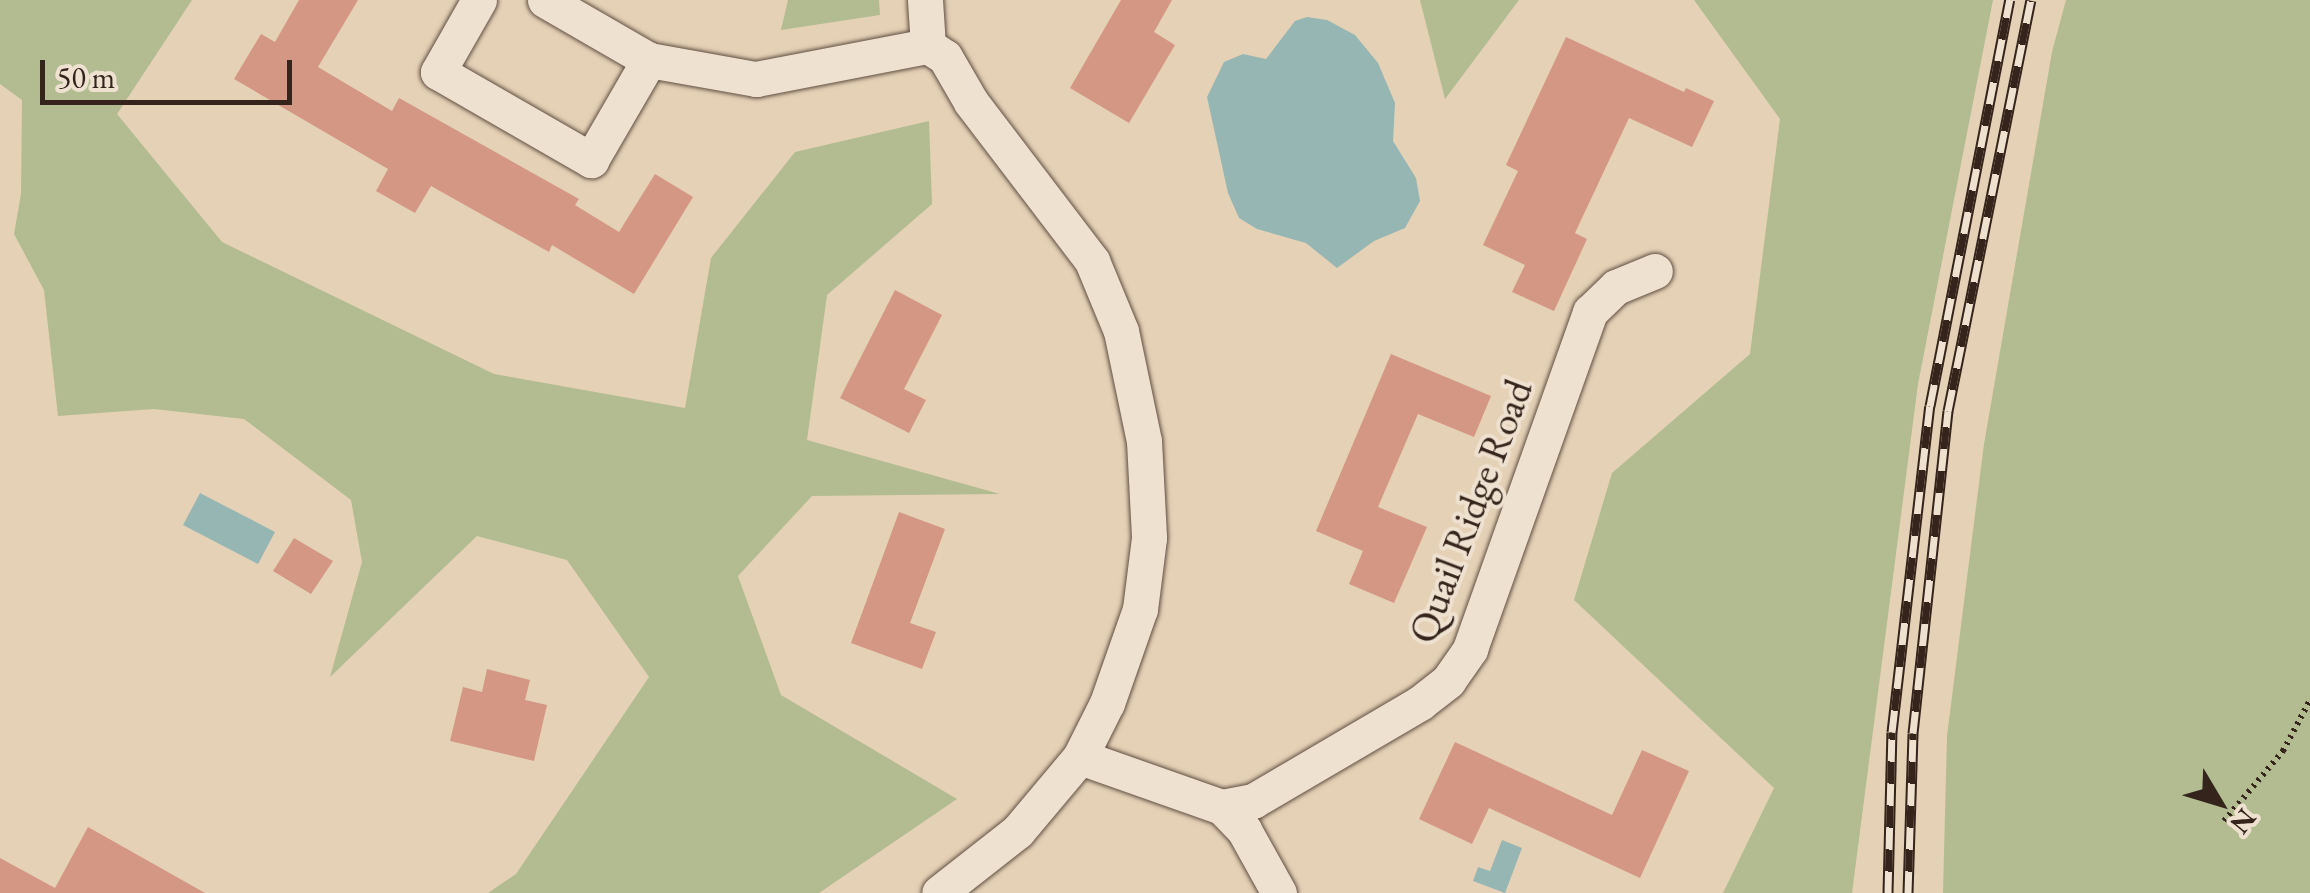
<!DOCTYPE html>
<style>
body{margin:0}
#map{position:relative;width:2310px;height:893px;overflow:hidden;background:#e5d1b6;font-family:"EB Garamond",serif}
div>[style]{position:absolute}
.green>*{inset:0;background:#b2bc90}
.water>*{inset:0;background:#96b6b3}
.building>*{inset:0;background:#d49783}
.path>*{height:6px;margin-top:-3px;transform-origin:0;background:repeating-linear-gradient(90deg,#34241b 0 2.5px,transparent 0 7.5px)}
.roads{filter:drop-shadow(0 0 2px #604f42) drop-shadow(0 0 2px #604f42)}
.minor>*{height:35px;margin:-17.5px;padding:0 17.5px;transform-origin:17.5px;border-radius:17.5px;background:#eee1d0}
.rail>*{height:11px;margin-top:-5.5px;transform-origin:0;background:repeating-linear-gradient(90deg,#eee1d0 0 22px,#34241b 0 44px);box-sizing:border-box;border-block:2px solid #34241b}
span{translate:-50% -50%;white-space:nowrap;text-align:center;line-height:1.15;-webkit-text-stroke:8px #eee1d0;paint-order:stroke}
.street-label{font-size:40px;color:#34241b}
.north{position:absolute;left:2170px;top:753px;width:100px;height:100px;-webkit-text-stroke:8px #eee1d0;paint-order:stroke;rotate:128deg;font-size:28px;font-weight:700;line-height:40px;text-align:center;color:#34241b}
.north::after{content:'';display:block;margin:auto;width:35px;height:45px;background:#34241b;clip-path:polygon(50% 0,100% 100%,50% 72%,0 100%)}
.scale{position:absolute;left:40px;top:60px;width:252px;height:45px;box-sizing:border-box;border:5px solid #34241b;border-top:0;padding-left:12px;font-size:30px;line-height:35px;white-space:nowrap;color:#34241b;-webkit-text-stroke:8px #eee1d0;paint-order:stroke}
</style>
<div id="map">
<div class="green">
<div style="clip-path:polygon(0 0,192px 0,117px 114px,222px 242px,494px 374px,685px 408px,711px 258px,795px 152px,929px 121px,932px 204px,827px 295px,807px 440px,1000px 494px,812px 496px,738px 576px,781px 695px,957px 799px,819px 893px,488px 893px,516px 874px,649px 677px,567px 560px,477px 536px,330px 677px,362px 562px,351px 500px,244px 419px,154px 409px,58px 416px,44px 290px,14px 234px,21px 194px,22px 100px,0 84px)"></div>
<div style="clip-path:polygon(788px 0,879px 0,880px 15px,781px 30px)"></div>
<div style="clip-path:polygon(1420px 0,1519px 0,1445px 99px)"></div>
<div style="clip-path:polygon(1694px 0,1993px 0,1918px 384px,1852px 893px,1723px 893px,1774px 788px,1574px 600px,1612px 473px,1750px 354px,1780px 119px)"></div>
<div style="clip-path:polygon(2066px 0,2310px 0,2310px 893px,1943px 893px,1947px 736px,1984px 444px,2052px 52px)"></div>
</div>
<div class="water">
<div style="clip-path:polygon(1307px 17px,1327px 20px,1355px 35px,1378px 63px,1395px 103px,1393px 141px,1416px 178px,1420px 201px,1405px 228px,1374px 241px,1337px 268px,1306px 243px,1257px 229px,1239px 218px,1228px 193px,1207px 97px,1224px 62px,1243px 54px,1266px 59px,1295px 21px)"></div>
<div style="clip-path:polygon(200px 493px,275px 532px,258px 564px,183px 525px)"></div>
<div style="clip-path:polygon(1502px 840px,1522px 848px,1505px 893px,1473px 881px,1478px 867px,1490px 871px)"></div>
</div>
<div class="building">
<div style="clip-path:polygon(299px 0,358px 0,318px 67px,392px 111px,399px 98px,579px 199px,575px 205px,619px 232px,655px 174px,693px 197px,634px 294px,552px 245px,549px 252px,431px 186px,415px 213px,376px 191px,388px 169px,234px 79px,261px 34px,275px 42px)"></div>
<div style="clip-path:polygon(1121px 0,1172px 0,1154px 32px,1175px 45px,1129px 123px,1070px 88px)"></div>
<div style="clip-path:polygon(1566px 37px,1684px 92px,1686px 88px,1714px 101px,1692px 147px,1629px 118px,1575px 233px,1587px 239px,1554px 311px,1512px 292px,1525px 265px,1483px 245px,1518px 171px,1506px 165px)"></div>
<div style="clip-path:polygon(895px 290px,942px 315px,904px 389px,926px 400px,909px 433px,840px 398px)"></div>
<div style="clip-path:polygon(1391px 354px,1491px 396px,1474px 437px,1418px 414px,1378px 507px,1427px 527px,1394px 603px,1349px 584px,1363px 551px,1316px 531px)"></div>
<div style="clip-path:polygon(899px 512px,945px 529px,910px 623px,936px 632px,922px 669px,851px 643px)"></div>
<div style="clip-path:polygon(294px 538px,333px 561px,311px 594px,273px 571px)"></div>
<div style="clip-path:polygon(487px 669px,530px 680px,525px 700px,547px 705px,534px 761px,450px 741px,463px 687px,482px 692px)"></div>
<div style="clip-path:polygon(1455px 742px,1612px 815px,1642px 750px,1689px 771px,1640px 878px,1489px 808px,1472px 844px,1419px 819px)"></div>
<div style="clip-path:polygon(88px 827px,205px 893px,0 893px,0 858px,55px 888px)"></div>
</div>
<div class="path">
<div style="left:2224px;top:821px;width:92px;rotate:-49.9deg"></div>
<div style="left:2283px;top:751px;width:58px;rotate:-62.1deg"></div>
</div>
<div class="roads">
<div class="minor">
<div style="left:479px;top:0;width:83px;rotate:119.7deg"></div>
<div style="left:438px;top:72px;width:177px;rotate:29.9deg"></div>
<div style="left:591px;top:160px;width:116px;rotate:-59.9deg"></div>
<div style="left:545px;top:0;width:120px;rotate:30deg"></div>
<div style="left:649px;top:60px;width:109px;rotate:10.1deg"></div>
<div style="left:756px;top:79px;width:175px;rotate:-10.9deg"></div>
<div style="left:925px;top:0;width:46px;rotate:86.3deg"></div>
<div style="left:928px;top:46px;width:20px;rotate:33deg"></div>
<div style="left:945px;top:57px;width:52px;rotate:60deg"></div>
<div style="left:971px;top:102px;width:200px;rotate:52.7deg"></div>
<div style="left:1092px;top:261px;width:76px;rotate:67.5deg"></div>
<div style="left:1121px;top:331px;width:112px;rotate:78.2deg"></div>
<div style="left:1144px;top:441px;width:97px;rotate:87deg"></div>
<div style="left:1149px;top:538px;width:72px;rotate:97.2deg"></div>
<div style="left:1140px;top:609px;width:100px;rotate:109.3deg"></div>
<div style="left:1107px;top:703px;width:60px;rotate:116.6deg"></div>
<div style="left:1080px;top:757px;width:97px;rotate:130deg"></div>
<div style="left:1018px;top:831px;width:100px;rotate:141.9deg"></div>
<div style="left:1080px;top:757px;width:151px;rotate:19.4deg"></div>
<div style="left:1222px;top:807px;width:32px;rotate:46deg"></div>
<div style="left:1244px;top:830px;width:72px;rotate:60.9deg"></div>
<div style="left:1222px;top:807px;width:32px;rotate:-11deg"></div>
<div style="left:1253px;top:801px;width:194px;rotate:-30.4deg"></div>
<div style="left:1420px;top:703px;width:36px;rotate:-38deg"></div>
<div style="left:1448px;top:681px;width:39px;rotate:-55deg"></div>
<div style="left:1470px;top:649px;width:358px;rotate:-70.4deg"></div>
<div style="left:1590px;top:312px;width:36px;rotate:-44deg"></div>
<div style="left:1616px;top:287px;width:42px;rotate:-22.3deg"></div>
</div>
</div>
<div class="rail">
<div style="left:1888px;top:893px;width:161px;rotate:-88.6deg"></div>
<div style="left:1892px;top:732px;width:328px;rotate:-83.4deg"></div>
<div style="left:1930px;top:406px;width:414px;rotate:-78.9deg"></div>
<div style="left:1908px;top:893px;width:160px;rotate:-88.2deg"></div>
<div style="left:1913px;top:733px;width:324px;rotate:-83.8deg"></div>
<div style="left:1948px;top:411px;width:419px;rotate:-78.6deg"></div>
</div>
<div class="street-label">
<span style="left:1470px;top:511px;rotate:-69deg">Quail Ridge Road</span>
</div>
<div class="north">N</div>
<div class="scale">50 m</div>
</div>
